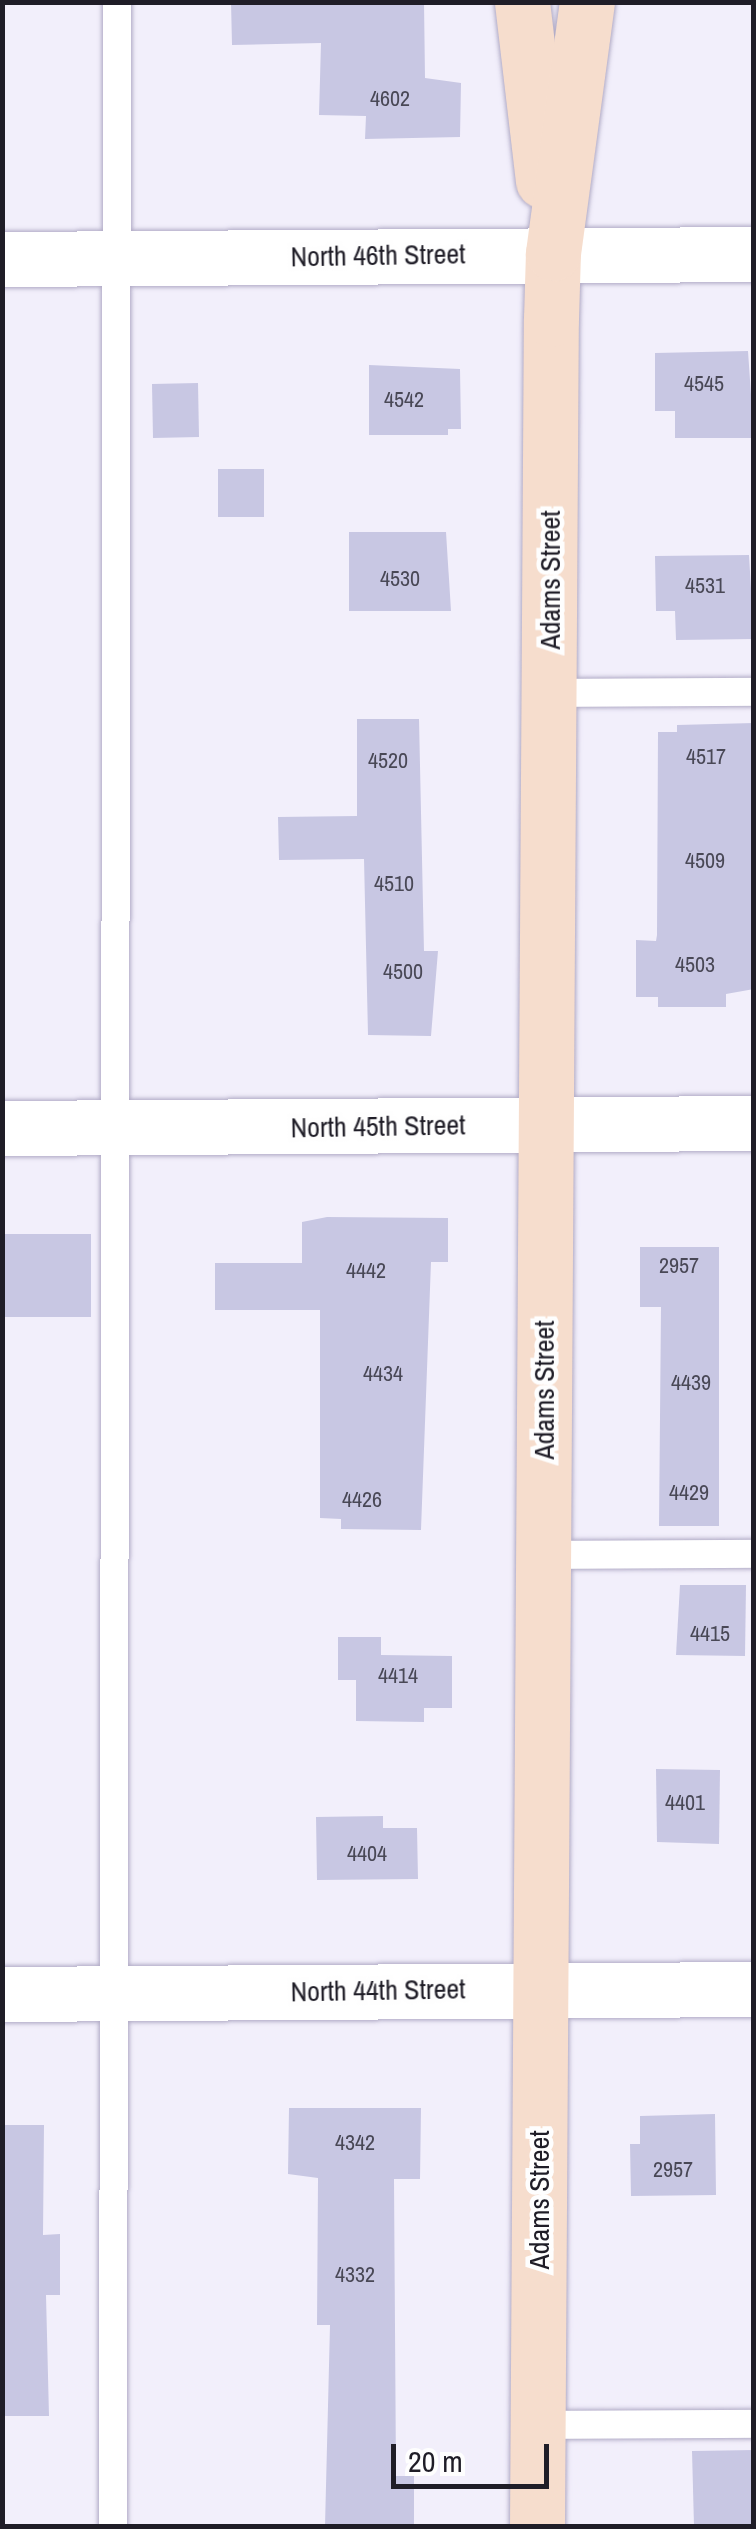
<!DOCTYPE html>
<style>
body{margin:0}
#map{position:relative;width:756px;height:2529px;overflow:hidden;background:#f2effb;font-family:"Archivo Narrow",sans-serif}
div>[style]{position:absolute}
.building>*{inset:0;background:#c8c7e3}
.roads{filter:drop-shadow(0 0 2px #b1abc6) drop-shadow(0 0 2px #b1abc6)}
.lane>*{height:28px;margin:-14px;padding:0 14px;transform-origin:14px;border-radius:14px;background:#fff}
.street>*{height:55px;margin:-27.5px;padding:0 27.5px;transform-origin:27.5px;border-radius:27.5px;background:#fff}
.secondary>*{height:55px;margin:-27.5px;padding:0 27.5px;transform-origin:27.5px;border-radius:27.5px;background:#f6ddcd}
span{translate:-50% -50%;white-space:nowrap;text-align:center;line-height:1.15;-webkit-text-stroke:9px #fefefe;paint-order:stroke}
.number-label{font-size:22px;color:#494856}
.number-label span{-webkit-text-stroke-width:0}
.street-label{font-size:28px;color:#1f1d27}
.frame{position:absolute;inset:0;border:5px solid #1f1d27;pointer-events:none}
.scale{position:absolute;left:391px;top:2444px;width:158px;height:45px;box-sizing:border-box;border:5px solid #1f1d27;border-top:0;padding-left:12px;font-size:30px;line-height:35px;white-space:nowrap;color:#1f1d27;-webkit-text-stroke:8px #fefefe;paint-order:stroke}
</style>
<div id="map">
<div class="building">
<div style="clip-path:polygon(231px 2px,424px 2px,425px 78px,461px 83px,460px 137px,365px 139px,366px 116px,319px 115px,321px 43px,232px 45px)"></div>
<div style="clip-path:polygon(748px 351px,754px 438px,675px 438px,675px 411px,655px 411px,655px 353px)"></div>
<div style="clip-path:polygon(369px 365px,460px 369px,461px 429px,448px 429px,448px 435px,369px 435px)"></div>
<div style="clip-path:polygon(198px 383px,199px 437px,153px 438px,152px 384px)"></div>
<div style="clip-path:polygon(218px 469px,264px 469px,264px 517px,218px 517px)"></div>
<div style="clip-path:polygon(349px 532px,446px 532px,451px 611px,349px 611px)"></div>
<div style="clip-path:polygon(749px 555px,754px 639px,676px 640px,675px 611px,656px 611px,655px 556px)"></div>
<div style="clip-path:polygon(357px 719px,419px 719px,424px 951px,438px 951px,431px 1036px,368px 1035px,364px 859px,279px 860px,278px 817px,357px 816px)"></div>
<div style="clip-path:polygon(754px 723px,754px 989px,726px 994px,726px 1007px,658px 1007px,658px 997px,636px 997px,636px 940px,656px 941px,657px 935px,658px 732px,677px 732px,677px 725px)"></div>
<div style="clip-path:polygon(327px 1217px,448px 1218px,448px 1262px,431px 1262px,421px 1530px,341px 1529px,341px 1519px,320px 1518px,320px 1310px,215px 1310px,215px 1263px,302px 1263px,302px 1222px)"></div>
<div style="clip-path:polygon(2px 1234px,91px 1234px,91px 1317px,2px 1317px)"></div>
<div style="clip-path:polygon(640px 1247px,719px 1247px,719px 1526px,659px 1526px,661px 1307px,640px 1307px)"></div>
<div style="clip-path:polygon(680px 1585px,746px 1585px,745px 1656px,676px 1655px)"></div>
<div style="clip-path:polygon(338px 1637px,381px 1637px,381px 1655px,452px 1656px,452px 1708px,424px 1708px,424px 1722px,356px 1721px,356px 1680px,338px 1680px)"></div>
<div style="clip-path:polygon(656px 1769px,720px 1770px,719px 1844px,657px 1842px)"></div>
<div style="clip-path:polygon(383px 1816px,383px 1828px,417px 1828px,418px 1879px,317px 1880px,316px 1817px)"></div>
<div style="clip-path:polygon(289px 2108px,421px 2108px,420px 2179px,394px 2179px,396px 2476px,414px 2476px,414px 2526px,325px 2526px,330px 2325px,317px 2325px,318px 2178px,288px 2174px)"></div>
<div style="clip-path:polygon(715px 2114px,716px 2195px,631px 2196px,630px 2144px,640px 2144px,640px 2116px)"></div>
<div style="clip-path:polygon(2px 2125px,44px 2125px,43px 2235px,60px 2234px,60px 2295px,46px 2295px,49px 2416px,2px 2416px)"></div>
<div style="clip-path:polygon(754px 2450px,754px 2526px,694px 2526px,692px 2451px)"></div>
</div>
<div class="roads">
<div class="lane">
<div style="left:549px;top:693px;width:205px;rotate:-0.3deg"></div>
<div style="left:543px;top:1555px;width:211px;rotate:-0.3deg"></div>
<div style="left:538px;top:2425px;width:216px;rotate:-0.3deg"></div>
<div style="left:113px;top:2526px;width:2524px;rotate:-89.91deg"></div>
</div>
<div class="street">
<div style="left:2px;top:259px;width:752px;rotate:-0.38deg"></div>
<div style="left:2px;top:1128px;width:752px;rotate:-0.38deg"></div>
<div style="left:2px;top:1994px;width:752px;rotate:-0.38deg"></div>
</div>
<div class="secondary">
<div style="left:522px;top:2px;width:180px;rotate:83.3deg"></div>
<div style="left:537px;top:2526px;width:2207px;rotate:-89.64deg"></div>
<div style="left:551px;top:319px;width:66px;rotate:-88.3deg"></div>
<div style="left:553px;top:253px;width:253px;rotate:-82.3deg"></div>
</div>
</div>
<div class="number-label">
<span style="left:390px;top:99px">4602</span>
<span style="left:704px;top:384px">4545</span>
<span style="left:404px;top:400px">4542</span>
<span style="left:400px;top:579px">4530</span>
<span style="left:705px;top:586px">4531</span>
<span style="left:706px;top:757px">4517</span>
<span style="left:388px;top:761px">4520</span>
<span style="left:705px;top:861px">4509</span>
<span style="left:394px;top:884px">4510</span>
<span style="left:695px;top:965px">4503</span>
<span style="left:403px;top:972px">4500</span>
<span style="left:679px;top:1266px">2957</span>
<span style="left:366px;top:1271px">4442</span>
<span style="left:383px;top:1374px">4434</span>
<span style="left:691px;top:1383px">4439</span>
<span style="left:689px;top:1493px">4429</span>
<span style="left:362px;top:1500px">4426</span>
<span style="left:710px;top:1634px">4415</span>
<span style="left:398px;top:1676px">4414</span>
<span style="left:685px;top:1803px">4401</span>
<span style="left:367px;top:1854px">4404</span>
<span style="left:355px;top:2143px">4342</span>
<span style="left:673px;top:2170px">2957</span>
<span style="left:355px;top:2275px">4332</span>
</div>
<div class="street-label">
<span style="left:378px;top:255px;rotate:-1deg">North 46th Street</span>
<span style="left:550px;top:580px;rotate:-90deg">Adams Street</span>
<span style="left:378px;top:1126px;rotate:-1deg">North 45th Street</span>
<span style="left:544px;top:1390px;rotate:-90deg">Adams Street</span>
<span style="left:378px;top:1990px;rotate:-1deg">North 44th Street</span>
<span style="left:539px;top:2200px;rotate:-90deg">Adams Street</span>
</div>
<div class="frame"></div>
<div class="scale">20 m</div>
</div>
